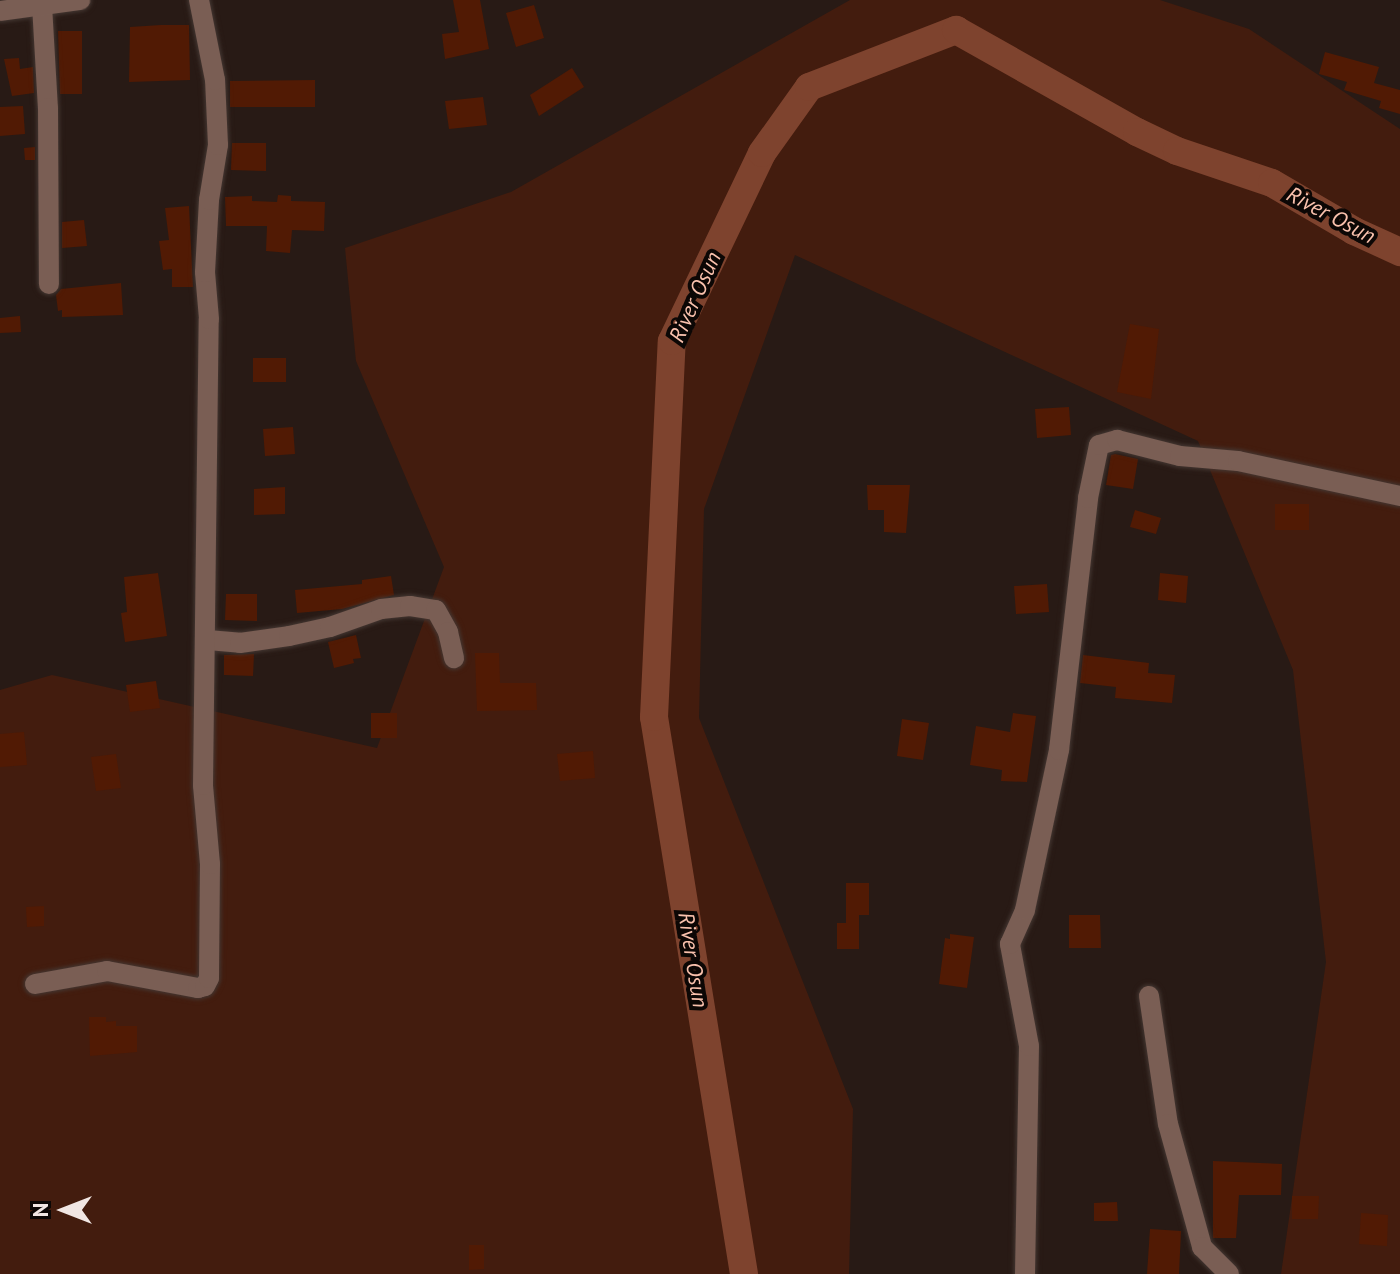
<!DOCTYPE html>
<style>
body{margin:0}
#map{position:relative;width:1400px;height:1274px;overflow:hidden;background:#281a15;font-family:"PT Sans",sans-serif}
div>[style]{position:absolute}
.green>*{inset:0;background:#431c0e}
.river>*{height:28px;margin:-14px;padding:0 14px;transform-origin:14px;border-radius:14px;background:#7e432e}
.building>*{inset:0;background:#511a04}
.roads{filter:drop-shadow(0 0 2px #443732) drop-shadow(0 0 2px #443732)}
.minor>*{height:20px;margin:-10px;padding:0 10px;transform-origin:10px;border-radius:10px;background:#7a5e54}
span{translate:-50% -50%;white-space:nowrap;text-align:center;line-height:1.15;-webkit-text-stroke:8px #0c0705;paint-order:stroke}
.water-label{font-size:22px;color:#f9c1ad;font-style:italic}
.north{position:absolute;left:24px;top:1170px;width:80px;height:80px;-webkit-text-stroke:6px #0c0705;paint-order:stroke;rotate:270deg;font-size:22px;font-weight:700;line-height:32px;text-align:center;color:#f1e6e3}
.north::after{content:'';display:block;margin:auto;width:28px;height:36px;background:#f1e6e3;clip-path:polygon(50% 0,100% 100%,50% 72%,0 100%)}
</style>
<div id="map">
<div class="green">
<div style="clip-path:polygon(850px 0,1160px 0,1249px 29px,1400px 129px,1400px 1274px,1281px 1274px,1326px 962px,1293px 670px,1198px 441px,795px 255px,704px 509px,699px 718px,853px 1109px,849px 1274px,0 1274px,0 690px,52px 675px,377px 748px,444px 567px,356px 361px,345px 248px,511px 192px)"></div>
</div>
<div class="river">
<div style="left:744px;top:1274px;width:564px;rotate:-99.18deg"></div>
<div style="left:654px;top:717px;width:376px;rotate:-87.3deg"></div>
<div style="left:672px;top:341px;width:208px;rotate:-64.4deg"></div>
<div style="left:762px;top:153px;width:81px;rotate:-54.5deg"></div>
<div style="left:809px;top:87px;width:158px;rotate:-21.2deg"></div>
<div style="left:956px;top:30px;width:208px;rotate:29.4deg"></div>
<div style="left:1137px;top:132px;width:44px;rotate:25.4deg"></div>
<div style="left:1177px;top:151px;width:100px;rotate:18.6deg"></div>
<div style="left:1272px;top:183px;width:95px;rotate:30.3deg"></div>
<div style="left:1354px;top:231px;width:51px;rotate:24.5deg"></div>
</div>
<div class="building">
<div style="clip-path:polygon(453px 0,480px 0,489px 49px,445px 59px,442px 34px,459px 32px)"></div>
<div style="clip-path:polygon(534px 5px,544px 38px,516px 47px,506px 13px)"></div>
<div style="clip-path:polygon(161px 25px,189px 25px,190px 80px,129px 82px,130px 27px)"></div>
<div style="clip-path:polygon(58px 31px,82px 31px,82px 94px,60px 94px)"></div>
<div style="clip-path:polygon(1325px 52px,1379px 67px,1374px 83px,1400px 90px,1400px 114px,1379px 108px,1381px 101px,1344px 90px,1347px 82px,1319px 74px)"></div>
<div style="clip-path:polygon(19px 58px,20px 69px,33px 67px,34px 93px,12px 96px,4px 59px)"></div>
<div style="clip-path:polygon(572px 68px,584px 87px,539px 116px,530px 95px)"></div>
<div style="clip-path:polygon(315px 80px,315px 107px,230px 107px,230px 81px)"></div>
<div style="clip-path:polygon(483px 97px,487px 125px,449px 129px,445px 101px)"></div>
<div style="clip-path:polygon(23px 106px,25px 134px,0 136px,0 107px)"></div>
<div style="clip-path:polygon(232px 143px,266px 143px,266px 171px,231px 170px)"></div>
<div style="clip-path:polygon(35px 147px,35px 160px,25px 160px,24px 148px)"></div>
<div style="clip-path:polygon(278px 195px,291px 196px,291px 201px,325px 202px,324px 231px,292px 230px,290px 253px,266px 251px,267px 226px,226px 226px,225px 197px,252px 196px,252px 201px,277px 202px)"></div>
<div style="clip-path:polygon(189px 206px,193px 287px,172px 287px,172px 269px,163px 270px,159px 241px,169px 240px,165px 208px)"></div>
<div style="clip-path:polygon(84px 220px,87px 246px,62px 248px,62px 222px)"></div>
<div style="clip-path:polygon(121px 283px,123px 315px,62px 317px,62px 310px,58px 311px,56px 295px,61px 289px)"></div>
<div style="clip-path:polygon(20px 316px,21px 332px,0 333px,0 318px)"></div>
<div style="clip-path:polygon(1130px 324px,1159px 329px,1151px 399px,1117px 392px)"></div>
<div style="clip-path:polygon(253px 358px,286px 358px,286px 382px,253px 382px)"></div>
<div style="clip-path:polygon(1069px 407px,1071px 435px,1037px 438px,1035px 409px)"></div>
<div style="clip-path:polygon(293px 427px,295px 454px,265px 456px,263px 429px)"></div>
<div style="clip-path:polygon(1115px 454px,1138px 459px,1133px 489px,1106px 485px,1111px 455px)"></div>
<div style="clip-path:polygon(867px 485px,910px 485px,906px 533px,884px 532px,884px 510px,868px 510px)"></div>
<div style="clip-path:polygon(285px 487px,285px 514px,254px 515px,254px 489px)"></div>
<div style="clip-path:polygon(1275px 504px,1309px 504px,1309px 530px,1275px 530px)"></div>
<div style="clip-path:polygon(1135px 510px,1161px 518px,1156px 534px,1130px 527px)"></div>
<div style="clip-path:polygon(158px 573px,167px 636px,125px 642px,121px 613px,127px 612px,124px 577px)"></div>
<div style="clip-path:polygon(1160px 573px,1188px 576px,1186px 603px,1158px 600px)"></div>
<div style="clip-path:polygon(391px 576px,394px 595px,342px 609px,297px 613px,295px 590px,362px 584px,362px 580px)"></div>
<div style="clip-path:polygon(1047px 584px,1049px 612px,1016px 614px,1014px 586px)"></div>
<div style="clip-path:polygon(226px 594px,257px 594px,257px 621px,225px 620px)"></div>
<div style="clip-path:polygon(356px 635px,361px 658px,353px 659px,354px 663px,334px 668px,328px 642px)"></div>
<div style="clip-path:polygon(475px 653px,499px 653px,500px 683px,536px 683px,537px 710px,477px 711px)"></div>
<div style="clip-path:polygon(254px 654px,253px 676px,224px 675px,224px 655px)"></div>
<div style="clip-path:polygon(1083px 655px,1149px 663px,1148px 673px,1175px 675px,1172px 703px,1115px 698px,1116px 687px,1080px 683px)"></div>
<div style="clip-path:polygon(156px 681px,160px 708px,130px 712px,126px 685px)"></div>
<div style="clip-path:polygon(371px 713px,397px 713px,397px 738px,371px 738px)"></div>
<div style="clip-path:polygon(1013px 713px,1036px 716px,1027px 782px,1001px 781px,1002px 770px,970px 765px,976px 726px,1010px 732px)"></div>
<div style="clip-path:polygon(902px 719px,929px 723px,923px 760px,897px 756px)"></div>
<div style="clip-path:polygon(24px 732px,27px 765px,0 767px,0 734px)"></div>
<div style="clip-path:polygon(593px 751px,595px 778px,560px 781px,557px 754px)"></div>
<div style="clip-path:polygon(116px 754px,121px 788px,96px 791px,91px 757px)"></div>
<div style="clip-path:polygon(846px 883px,869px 883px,869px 915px,859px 915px,859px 949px,837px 949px,837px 923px,846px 923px)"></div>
<div style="clip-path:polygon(44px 906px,44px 926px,27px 927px,26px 907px)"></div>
<div style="clip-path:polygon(1069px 915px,1100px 915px,1101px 948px,1069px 948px)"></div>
<div style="clip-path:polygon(950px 934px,974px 937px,967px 988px,939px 984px,945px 938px,950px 939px)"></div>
<div style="clip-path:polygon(89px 1017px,106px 1017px,106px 1022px,116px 1021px,116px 1026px,137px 1026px,137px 1052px,90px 1056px)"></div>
<div style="clip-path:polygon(1213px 1161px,1282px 1164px,1281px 1195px,1239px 1195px,1236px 1238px,1213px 1238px)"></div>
<div style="clip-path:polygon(1292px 1196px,1319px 1196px,1318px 1219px,1292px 1219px)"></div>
<div style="clip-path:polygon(1117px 1202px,1118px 1221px,1094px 1221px,1094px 1203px)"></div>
<div style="clip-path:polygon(1361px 1213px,1388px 1215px,1387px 1246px,1359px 1244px)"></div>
<div style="clip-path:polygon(1150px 1229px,1181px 1231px,1179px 1274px,1147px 1274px)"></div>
<div style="clip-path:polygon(469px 1245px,484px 1245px,484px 1269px,469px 1270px)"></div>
</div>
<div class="roads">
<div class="minor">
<div style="left:42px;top:5px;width:103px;rotate:86.7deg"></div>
<div style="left:48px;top:108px;width:176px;rotate:89.7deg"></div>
<div style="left:0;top:11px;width:81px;rotate:-7.8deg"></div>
<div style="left:208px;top:640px;width:32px;rotate:5deg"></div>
<div style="left:240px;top:643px;width:49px;rotate:-8.1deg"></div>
<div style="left:289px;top:636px;width:42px;rotate:-12.4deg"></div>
<div style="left:330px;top:627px;width:54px;rotate:-19.4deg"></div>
<div style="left:381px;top:609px;width:29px;rotate:-6deg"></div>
<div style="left:410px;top:606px;width:26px;rotate:9deg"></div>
<div style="left:436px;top:610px;width:25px;rotate:61deg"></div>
<div style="left:448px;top:632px;width:27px;rotate:77deg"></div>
<div style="left:35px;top:984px;width:73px;rotate:-10.2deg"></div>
<div style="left:107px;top:971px;width:93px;rotate:10.6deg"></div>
<div style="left:198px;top:988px;width:7px;rotate:-16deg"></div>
<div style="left:205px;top:986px;width:9px;rotate:-63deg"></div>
<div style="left:209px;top:978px;width:114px;rotate:-89.5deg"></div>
<div style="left:210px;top:864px;width:79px;rotate:-95.1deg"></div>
<div style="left:203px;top:785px;width:466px;rotate:-89.3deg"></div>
<div style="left:209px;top:319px;width:47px;rotate:-94.9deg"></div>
<div style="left:205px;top:272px;width:72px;rotate:-86.8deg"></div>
<div style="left:209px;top:200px;width:56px;rotate:-80.7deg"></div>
<div style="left:218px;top:145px;width:65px;rotate:-92.6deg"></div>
<div style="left:215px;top:80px;width:82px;rotate:-101.3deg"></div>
<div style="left:1149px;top:996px;width:129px;rotate:81.6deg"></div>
<div style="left:1168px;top:1124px;width:128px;rotate:74.5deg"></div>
<div style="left:1202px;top:1247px;width:38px;rotate:45deg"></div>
<div style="left:1025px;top:1274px;width:228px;rotate:-89deg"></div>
<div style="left:1029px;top:1046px;width:104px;rotate:-100.6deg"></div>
<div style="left:1010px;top:944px;width:37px;rotate:-66deg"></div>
<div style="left:1025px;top:910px;width:164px;rotate:-78deg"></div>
<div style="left:1059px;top:750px;width:254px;rotate:-83.4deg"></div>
<div style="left:1088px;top:498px;width:54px;rotate:-78.3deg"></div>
<div style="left:1099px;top:445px;width:19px;rotate:-16deg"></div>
<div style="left:1117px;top:440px;width:65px;rotate:14.3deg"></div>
<div style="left:1180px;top:456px;width:58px;rotate:4.9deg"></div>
<div style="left:1238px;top:461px;width:166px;rotate:12.2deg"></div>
</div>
</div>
<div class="water-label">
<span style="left:1331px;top:215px;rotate:28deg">River Osun</span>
<span style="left:695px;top:297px;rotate:-66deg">River Osun</span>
<span style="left:693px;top:960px;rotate:81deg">River Osun</span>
</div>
<div class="north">N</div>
</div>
